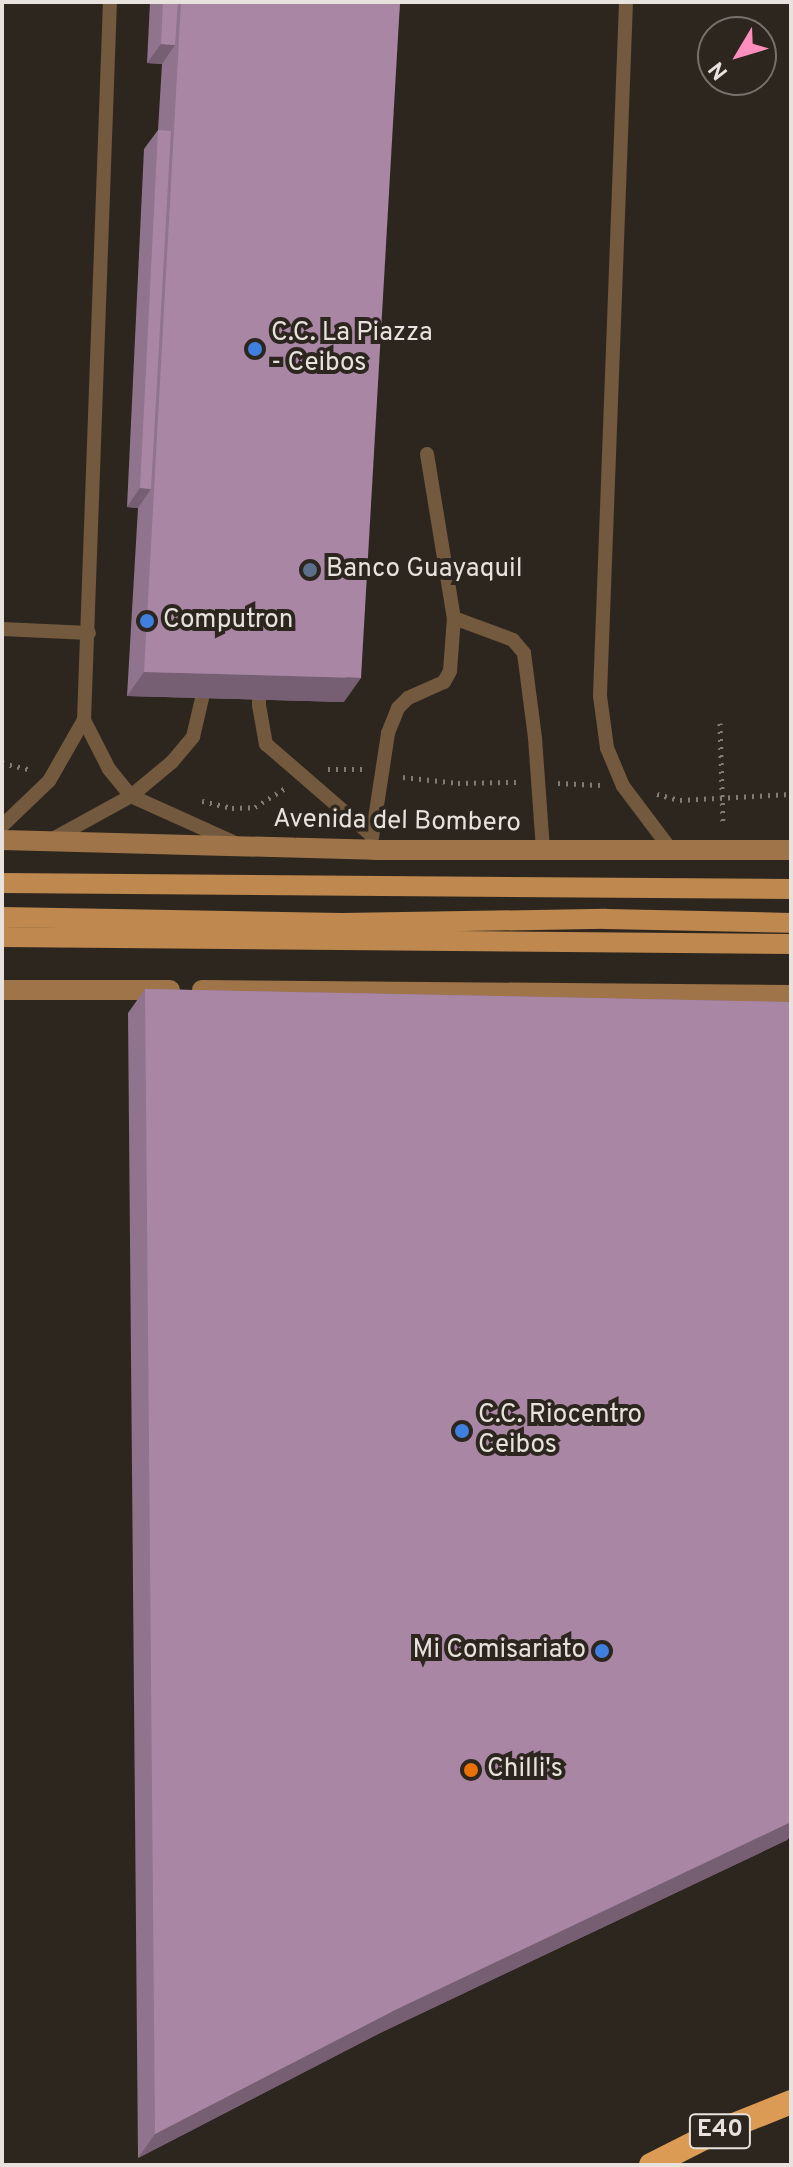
<!DOCTYPE html>
<style>
body{margin:0}
#map{position:relative;width:793px;height:2167px;overflow:hidden;background:#2d261f;font-family:Overpass,sans-serif}
div>[style]{position:absolute}
.path>*{height:5px;margin-top:-2.5px;transform-origin:0;background:repeating-linear-gradient(90deg,#817b75 0 2px,transparent 0 8px)}
.lane>*{height:14px;margin:-7px;padding:0 7px;transform-origin:7px;border-radius:7px;background:#73593e}
.secondary>*{height:20px;margin:-10px;padding:0 10px;transform-origin:10px;border-radius:10px;background:#9e7448}
.primary>*{height:20px;margin:-10px;padding:0 10px;transform-origin:10px;border-radius:10px;background:#bf884e}
.highway>*{height:24px;margin:-12px;padding:0 12px;transform-origin:12px;border-radius:12px;background:#dc9b54}
.wall>*{inset:0;background:#90738d}
.shaded-wall>*{inset:0;background:#765e73}
.building>*{inset:0;background:#a886a4}
.dots>*{width:22px;height:22px;translate:-50% -50%;box-sizing:border-box;border:4px solid #2d261f;border-radius:50%}
span{translate:-50% -50%;white-space:nowrap;text-align:center;line-height:1.15;-webkit-text-stroke:8px #2d261f;paint-order:stroke}
.shield-label span{padding:2px 6px;background:#2d261f;border:2px solid;border-radius:6px;-webkit-text-stroke-width:0}
.shield-label{font-size:24px;color:#e7e2dd;font-weight:700}
.poi-label{font-size:26px;color:#e7e2dd}
.left{translate:0 -50%;text-align:left}
.right{translate:-100% -50%;text-align:right}
.street-label{font-size:26px;color:#e7e2dd}
.frame{position:absolute;inset:0;border:4px solid #e7e2dd;pointer-events:none}
.north{position:absolute;left:697px;top:16px;width:80px;height:80px;box-sizing:border-box;background:#2d261f;border:2px solid #77716b;border-radius:50%;rotate:232deg;font-size:22px;font-weight:700;line-height:32px;text-align:center;color:#e7e2dd}
.north::after{content:'';display:block;margin:auto;width:28px;height:36px;background:#fd8ebe;clip-path:polygon(50% 0,100% 100%,50% 72%,0 100%)}
</style>
<div id="map">
<div class="path">
<div style="left:720px;top:723px;width:103px;rotate:88.3deg"></div>
<div style="left:2px;top:763px;width:27px;rotate:13deg"></div>
<div style="left:328px;top:769px;width:34px"></div>
<div style="left:403px;top:777px;width:55px;rotate:6.2deg"></div>
<div style="left:458px;top:783px;width:58px;rotate:-1deg"></div>
<div style="left:558px;top:783px;width:42px;rotate:2.7deg"></div>
<div style="left:657px;top:794px;width:24px;rotate:15deg"></div>
<div style="left:680px;top:800px;width:111px;rotate:-3.1deg"></div>
<div style="left:202px;top:801px;width:31px;rotate:13deg"></div>
<div style="left:232px;top:808px;width:23px;rotate:-2deg"></div>
<div style="left:255px;top:807px;width:36px;rotate:-32deg"></div>
</div>
<div class="lane">
<div style="left:626px;top:2px;width:694px;rotate:92.15deg"></div>
<div style="left:600px;top:696px;width:52px;rotate:82.3deg"></div>
<div style="left:607px;top:748px;width:41px;rotate:67.2deg"></div>
<div style="left:623px;top:786px;width:81px;rotate:53deg"></div>
<div style="left:427px;top:454px;width:166px;rotate:80.7deg"></div>
<div style="left:454px;top:618px;width:63px;rotate:20.4deg"></div>
<div style="left:513px;top:640px;width:17px;rotate:50deg"></div>
<div style="left:524px;top:653px;width:86px;rotate:82.6deg"></div>
<div style="left:535px;top:738px;width:112px;rotate:85.9deg"></div>
<div style="left:2px;top:629px;width:87px;rotate:2.6deg"></div>
<div style="left:260px;top:684px;width:21px;rotate:93deg"></div>
<div style="left:259px;top:705px;width:40px;rotate:80deg"></div>
<div style="left:266px;top:744px;width:139px;rotate:40.9deg"></div>
<div style="left:84px;top:720px;width:718px;rotate:-87.93deg"></div>
<div style="left:2px;top:826px;width:65px;rotate:-43.8deg"></div>
<div style="left:49px;top:781px;width:70px;rotate:-60.2deg"></div>
<div style="left:84px;top:720px;width:55px;rotate:63deg"></div>
<div style="left:109px;top:769px;width:35px;rotate:51deg"></div>
<div style="left:131px;top:796px;width:114px;rotate:24.3deg"></div>
<div style="left:372px;top:838px;width:106px;rotate:-81.3deg"></div>
<div style="left:388px;top:733px;width:27px;rotate:-68deg"></div>
<div style="left:398px;top:708px;width:14px;rotate:-45deg"></div>
<div style="left:408px;top:698px;width:39px;rotate:-24deg"></div>
<div style="left:444px;top:682px;width:13px;rotate:-61deg"></div>
<div style="left:450px;top:671px;width:53px;rotate:-85.7deg"></div>
<div style="left:51px;top:840px;width:91px;rotate:-28.8deg"></div>
<div style="left:131px;top:796px;width:53px;rotate:-39.7deg"></div>
<div style="left:172px;top:762px;width:33px;rotate:-50deg"></div>
<div style="left:193px;top:737px;width:57px;rotate:-76.9deg"></div>
</div>
<div class="secondary">
<div style="left:2px;top:840px;width:372px;rotate:1.5deg"></div>
<div style="left:374px;top:850px;width:417px"></div>
<div style="left:2px;top:990px;width:168px"></div>
<div style="left:202px;top:990px;width:589px;rotate:0.49deg"></div>
</div>
<div class="primary">
<div style="left:2px;top:883px;width:789px;rotate:0.44deg"></div>
<div style="left:2px;top:917px;width:340px;rotate:1deg"></div>
<div style="left:342px;top:923px;width:264px;rotate:-0.9deg"></div>
<div style="left:606px;top:919px;width:185px;rotate:1.2deg"></div>
<div style="left:2px;top:937px;width:789px;rotate:0.51deg"></div>
</div>
<div class="highway">
<div style="left:651px;top:2165px;width:71px;rotate:-26.9deg"></div>
<div style="left:714px;top:2133px;width:83px;rotate:-21.9deg"></div>
</div>
<div class="wall">
<div style="clip-path:polygon(150px 2px,400px 2px,344px 702px,127px 696px,138px 508px,127px 507px,144px 149px,158px 130px,162px 64px,147px 63px)"></div>
<div style="clip-path:polygon(145px 989px,791px 1002px,791px 1835px,787px 1840px,380px 2033px,138px 2158px,128px 1013px)"></div>
</div>
<div class="shaded-wall">
<div style="clip-path:polygon(161px 44px,175px 45px,162px 64px,147px 63px)"></div>
<div style="clip-path:polygon(140px 488px,151px 489px,138px 508px,127px 507px)"></div>
<div style="clip-path:polygon(144px 672px,361px 678px,344px 702px,127px 696px)"></div>
<div style="clip-path:polygon(791px 1822px,791px 1835px,787px 1840px,380px 2033px,138px 2158px,155px 2134px,397px 2009px)"></div>
</div>
<div class="building">
<div style="clip-path:polygon(163px 2px,178px 2px,175px 45px,161px 44px)"></div>
<div style="clip-path:polygon(181px 2px,400px 2px,361px 678px,144px 672px)"></div>
<div style="clip-path:polygon(158px 130px,171px 131px,151px 489px,140px 488px)"></div>
<div style="clip-path:polygon(145px 989px,791px 1002px,791px 1822px,397px 2009px,155px 2134px)"></div>
</div>
<div class="dots">
<div style="left:255px;top:349px;background:#3f7fe0"></div>
<div style="left:310px;top:570px;background:#5c6f8a"></div>
<div style="left:147px;top:621px;background:#3f7fe0"></div>
<div style="left:462px;top:1431px;background:#3f7fe0"></div>
<div style="left:602px;top:1651px;background:#3f7fe0"></div>
<div style="left:471px;top:1770px;background:#e8710a"></div>
</div>
<div class="shield-label">
<span style="left:720px;top:2131px">E40</span>
</div>
<div class="poi-label">
<span class="left" style="left:271px;top:349px">C.C. La Piazza<br>- Ceibos</span>
<span class="left" style="left:326px;top:570px">Banco Guayaquil</span>
<span class="left" style="left:163px;top:621px">Computron</span>
<span class="left" style="left:478px;top:1431px">C.C. Riocentro<br>Ceibos</span>
<span class="right" style="left:586px;top:1651px">Mi Comisariato</span>
<span class="left" style="left:487px;top:1770px">Chilli's</span>
</div>
<div class="street-label">
<span style="left:397px;top:822px;rotate:1deg">Avenida del Bombero</span>
</div>
<div class="frame"></div>
<div class="north">N</div>
</div>
